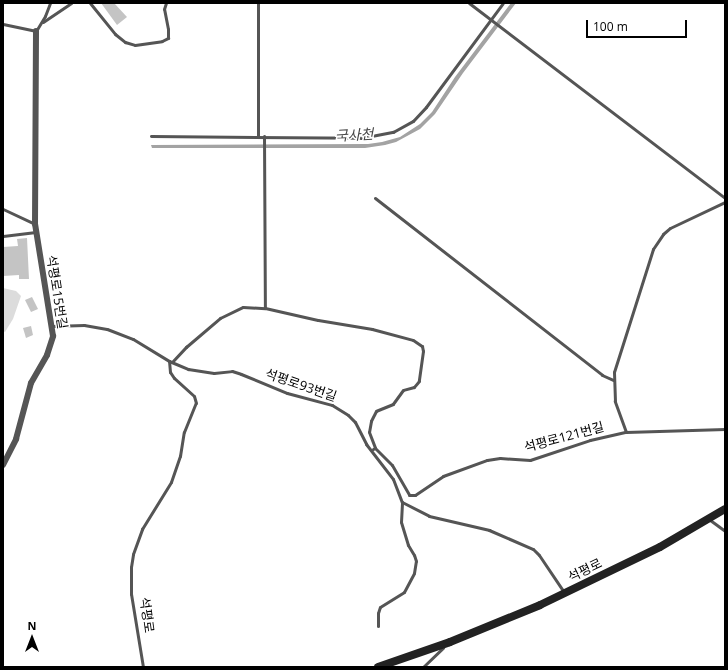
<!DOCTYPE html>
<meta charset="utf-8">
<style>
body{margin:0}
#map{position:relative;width:728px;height:670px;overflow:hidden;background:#fff;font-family:"Open Sans","Noto Sans KR",sans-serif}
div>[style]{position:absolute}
.green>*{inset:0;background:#dcdcdc}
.water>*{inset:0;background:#a3a3a3}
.building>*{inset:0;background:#c4c4c4}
.lane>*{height:3px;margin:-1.5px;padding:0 1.5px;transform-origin:1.5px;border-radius:1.5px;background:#555}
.street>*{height:6px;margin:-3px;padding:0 3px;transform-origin:3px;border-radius:3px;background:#555}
.secondary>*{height:8px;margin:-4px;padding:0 4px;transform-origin:4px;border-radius:4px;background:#222}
span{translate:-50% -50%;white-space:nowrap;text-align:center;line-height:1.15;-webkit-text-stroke:3px #fff;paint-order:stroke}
.street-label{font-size:13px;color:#000}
.water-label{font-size:14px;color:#444;font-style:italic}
.frame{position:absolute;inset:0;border:4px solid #000;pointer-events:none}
.north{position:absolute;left:12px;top:618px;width:40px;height:40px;-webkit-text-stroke:3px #fff;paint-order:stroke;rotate:0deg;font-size:11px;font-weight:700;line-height:16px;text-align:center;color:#000}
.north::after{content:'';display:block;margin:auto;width:14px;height:18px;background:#000;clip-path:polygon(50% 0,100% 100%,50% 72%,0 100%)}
.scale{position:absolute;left:586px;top:20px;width:101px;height:18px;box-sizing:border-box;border:2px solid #000;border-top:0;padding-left:5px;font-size:12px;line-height:14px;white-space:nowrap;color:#000;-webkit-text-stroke:3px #fff;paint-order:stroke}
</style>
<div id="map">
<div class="green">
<div style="clip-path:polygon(3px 288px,16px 291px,21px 296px,13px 319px,5px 332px,3px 331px)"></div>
</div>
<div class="water">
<div style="clip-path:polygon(511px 3px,516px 3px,463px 73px,435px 114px,420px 129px,396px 142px,385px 145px,365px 148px,152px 148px,151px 145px,368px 144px,382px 142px,400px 137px,420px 124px,432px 112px,455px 77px)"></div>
</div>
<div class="building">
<div style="clip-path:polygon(101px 3px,114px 3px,127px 17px,117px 25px)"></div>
<div style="clip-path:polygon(27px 238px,29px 279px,19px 279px,19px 275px,3px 276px,3px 247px,18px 246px,17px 239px)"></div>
<div style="clip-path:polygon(32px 297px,38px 309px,31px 312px,25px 300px)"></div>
<div style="clip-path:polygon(31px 326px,33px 335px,26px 338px,23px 328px)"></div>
</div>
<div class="lane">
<div style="left:90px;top:3px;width:40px;rotate:51deg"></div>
<div style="left:115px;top:34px;width:13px;rotate:39deg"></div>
<div style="left:125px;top:42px;width:10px;rotate:17deg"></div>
<div style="left:135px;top:45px;width:27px;rotate:-8deg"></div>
<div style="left:162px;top:41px;width:7px;rotate:-27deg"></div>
<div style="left:168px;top:38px;width:9px;rotate:-90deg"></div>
<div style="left:168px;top:29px;width:20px;rotate:-101deg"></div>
<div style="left:164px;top:9px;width:6px;rotate:-72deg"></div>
<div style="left:258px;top:3px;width:133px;rotate:90deg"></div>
<div style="left:469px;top:3px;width:322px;rotate:37.3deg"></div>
<div style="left:43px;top:22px;width:34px;rotate:-34deg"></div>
<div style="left:3px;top:24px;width:34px;rotate:12deg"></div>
<div style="left:36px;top:31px;width:17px;rotate:-59deg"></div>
<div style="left:45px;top:16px;width:14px;rotate:-69deg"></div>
<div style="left:151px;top:136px;width:210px;rotate:0.5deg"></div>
<div style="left:361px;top:138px;width:33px;rotate:-11deg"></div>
<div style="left:393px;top:132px;width:23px;rotate:-29deg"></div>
<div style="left:413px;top:121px;width:19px;rotate:-47deg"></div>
<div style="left:426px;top:107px;width:129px;rotate:-53.5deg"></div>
<div style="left:264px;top:136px;width:172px;rotate:89.7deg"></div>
<div style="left:375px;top:198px;width:288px;rotate:37.9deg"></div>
<div style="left:602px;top:375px;width:12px;rotate:24deg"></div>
<div style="left:3px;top:209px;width:35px;rotate:25deg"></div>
<div style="left:3px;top:236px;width:33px;rotate:-7deg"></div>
<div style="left:52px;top:326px;width:32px;rotate:-2deg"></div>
<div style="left:84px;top:325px;width:23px;rotate:10deg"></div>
<div style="left:107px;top:329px;width:28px;rotate:21deg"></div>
<div style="left:133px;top:339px;width:42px;rotate:31.4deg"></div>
<div style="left:169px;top:361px;width:21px;rotate:23deg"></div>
<div style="left:188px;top:369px;width:26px;rotate:9deg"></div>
<div style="left:214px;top:373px;width:18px;rotate:-6deg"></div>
<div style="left:232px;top:371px;width:9px;rotate:18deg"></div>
<div style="left:241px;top:374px;width:50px;rotate:22.4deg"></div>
<div style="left:287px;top:393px;width:47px;rotate:14.9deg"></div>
<div style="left:332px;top:405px;width:19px;rotate:32deg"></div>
<div style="left:348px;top:415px;width:10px;rotate:45deg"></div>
<div style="left:355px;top:422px;width:25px;rotate:63deg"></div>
<div style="left:366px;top:444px;width:44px;rotate:52.4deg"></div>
<div style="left:393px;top:479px;width:25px;rotate:69deg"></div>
<div style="left:402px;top:502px;width:30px;rotate:27deg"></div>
<div style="left:429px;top:516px;width:62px;rotate:13.1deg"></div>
<div style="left:489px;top:530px;width:48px;rotate:23.4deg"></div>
<div style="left:533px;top:549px;width:8px;rotate:45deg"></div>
<div style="left:539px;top:555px;width:45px;rotate:56deg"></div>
<div style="left:172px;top:362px;width:21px;rotate:-47deg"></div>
<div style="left:186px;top:347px;width:45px;rotate:-40.5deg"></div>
<div style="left:220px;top:318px;width:25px;rotate:-26deg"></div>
<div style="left:243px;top:307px;width:22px;rotate:3deg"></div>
<div style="left:265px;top:308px;width:54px;rotate:12.8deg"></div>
<div style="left:318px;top:320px;width:55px;rotate:9.5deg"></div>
<div style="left:372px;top:329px;width:42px;rotate:15deg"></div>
<div style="left:413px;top:340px;width:11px;rotate:34deg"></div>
<div style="left:422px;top:346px;width:5px;rotate:79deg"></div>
<div style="left:423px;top:351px;width:30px;rotate:98deg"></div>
<div style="left:419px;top:381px;width:8px;rotate:130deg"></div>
<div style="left:414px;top:387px;width:11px;rotate:165deg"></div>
<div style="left:403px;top:390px;width:17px;rotate:126deg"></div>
<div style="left:393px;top:404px;width:18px;rotate:158deg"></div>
<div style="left:376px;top:411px;width:11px;rotate:117deg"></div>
<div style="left:371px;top:421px;width:11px;rotate:100deg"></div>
<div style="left:369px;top:432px;width:17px;rotate:69deg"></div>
<div style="left:626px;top:432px;width:33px;rotate:-110deg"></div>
<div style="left:615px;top:401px;width:29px;rotate:-92deg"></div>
<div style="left:614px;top:372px;width:129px;rotate:-72.4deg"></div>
<div style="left:653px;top:249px;width:18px;rotate:-56deg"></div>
<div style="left:663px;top:234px;width:9px;rotate:-41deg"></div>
<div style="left:670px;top:228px;width:61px;rotate:-25.3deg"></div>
<div style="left:373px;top:449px;width:2px;rotate:-27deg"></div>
<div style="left:375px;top:448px;width:24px;rotate:45deg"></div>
<div style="left:392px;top:465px;width:34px;rotate:60deg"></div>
<div style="left:409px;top:495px;width:6px"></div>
<div style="left:415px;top:495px;width:34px;rotate:-34deg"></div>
<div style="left:443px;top:476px;width:47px;rotate:-20deg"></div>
<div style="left:487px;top:460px;width:13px;rotate:-9deg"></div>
<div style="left:500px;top:458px;width:30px;rotate:4deg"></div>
<div style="left:530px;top:460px;width:63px;rotate:-18.4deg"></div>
<div style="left:590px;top:440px;width:37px;rotate:-13deg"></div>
<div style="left:626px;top:432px;width:99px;rotate:-1.7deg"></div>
<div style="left:710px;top:520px;width:19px;rotate:36deg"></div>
<div style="left:378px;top:626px;width:13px;rotate:-90deg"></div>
<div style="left:378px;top:613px;width:6px;rotate:-72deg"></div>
<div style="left:380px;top:607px;width:28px;rotate:-32deg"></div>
<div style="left:404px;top:592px;width:21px;rotate:-62deg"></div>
<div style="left:414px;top:573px;width:12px;rotate:-81deg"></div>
<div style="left:416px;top:561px;width:6px;rotate:-108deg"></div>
<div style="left:414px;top:555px;width:12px;rotate:-121deg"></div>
<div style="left:408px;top:545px;width:24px;rotate:-107deg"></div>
<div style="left:401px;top:522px;width:20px;rotate:-87deg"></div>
<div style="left:143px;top:667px;width:74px;rotate:-99.3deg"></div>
<div style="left:131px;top:594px;width:27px;rotate:-90deg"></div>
<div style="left:131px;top:567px;width:13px;rotate:-81deg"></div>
<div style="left:133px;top:554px;width:27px;rotate:-70deg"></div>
<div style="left:142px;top:529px;width:55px;rotate:-58.3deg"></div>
<div style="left:171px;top:482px;width:28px;rotate:-71deg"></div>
<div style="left:180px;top:456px;width:24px;rotate:-81deg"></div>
<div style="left:184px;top:432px;width:31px;rotate:-68deg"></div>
<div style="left:196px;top:403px;width:7px;rotate:-106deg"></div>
<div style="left:194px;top:396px;width:27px;rotate:-138deg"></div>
<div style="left:174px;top:378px;width:7px;rotate:-124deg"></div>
<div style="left:170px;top:372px;width:11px;rotate:-95deg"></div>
<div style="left:423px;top:667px;width:28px;rotate:-44deg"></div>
</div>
<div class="street">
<div style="left:3px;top:465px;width:29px;rotate:-63deg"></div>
<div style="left:16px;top:439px;width:58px;rotate:-75deg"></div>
<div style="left:31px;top:383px;width:32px;rotate:-60deg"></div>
<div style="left:47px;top:355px;width:20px;rotate:-72deg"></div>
<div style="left:53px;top:336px;width:113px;rotate:-99.1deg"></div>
<div style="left:35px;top:224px;width:193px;rotate:-89.7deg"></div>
</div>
<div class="secondary">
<div style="left:378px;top:667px;width:76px;rotate:-19.1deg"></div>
<div style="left:450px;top:642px;width:97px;rotate:-22.3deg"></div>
<div style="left:540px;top:605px;width:133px;rotate:-25.8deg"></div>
<div style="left:660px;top:547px;width:75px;rotate:-30.3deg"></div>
</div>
<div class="street-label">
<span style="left:57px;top:292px;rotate:81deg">석평로15번길</span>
<span style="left:301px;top:385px;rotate:19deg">석평로93번길</span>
<span style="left:564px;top:437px;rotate:-15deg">석평로121번길</span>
<span style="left:585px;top:570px;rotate:-26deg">석평로</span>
<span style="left:147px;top:615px;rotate:82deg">석평로</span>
</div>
<div class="water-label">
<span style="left:354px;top:135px;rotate:-3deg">국사천</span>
</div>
<div class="frame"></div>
<div class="north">N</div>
<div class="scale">100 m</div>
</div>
